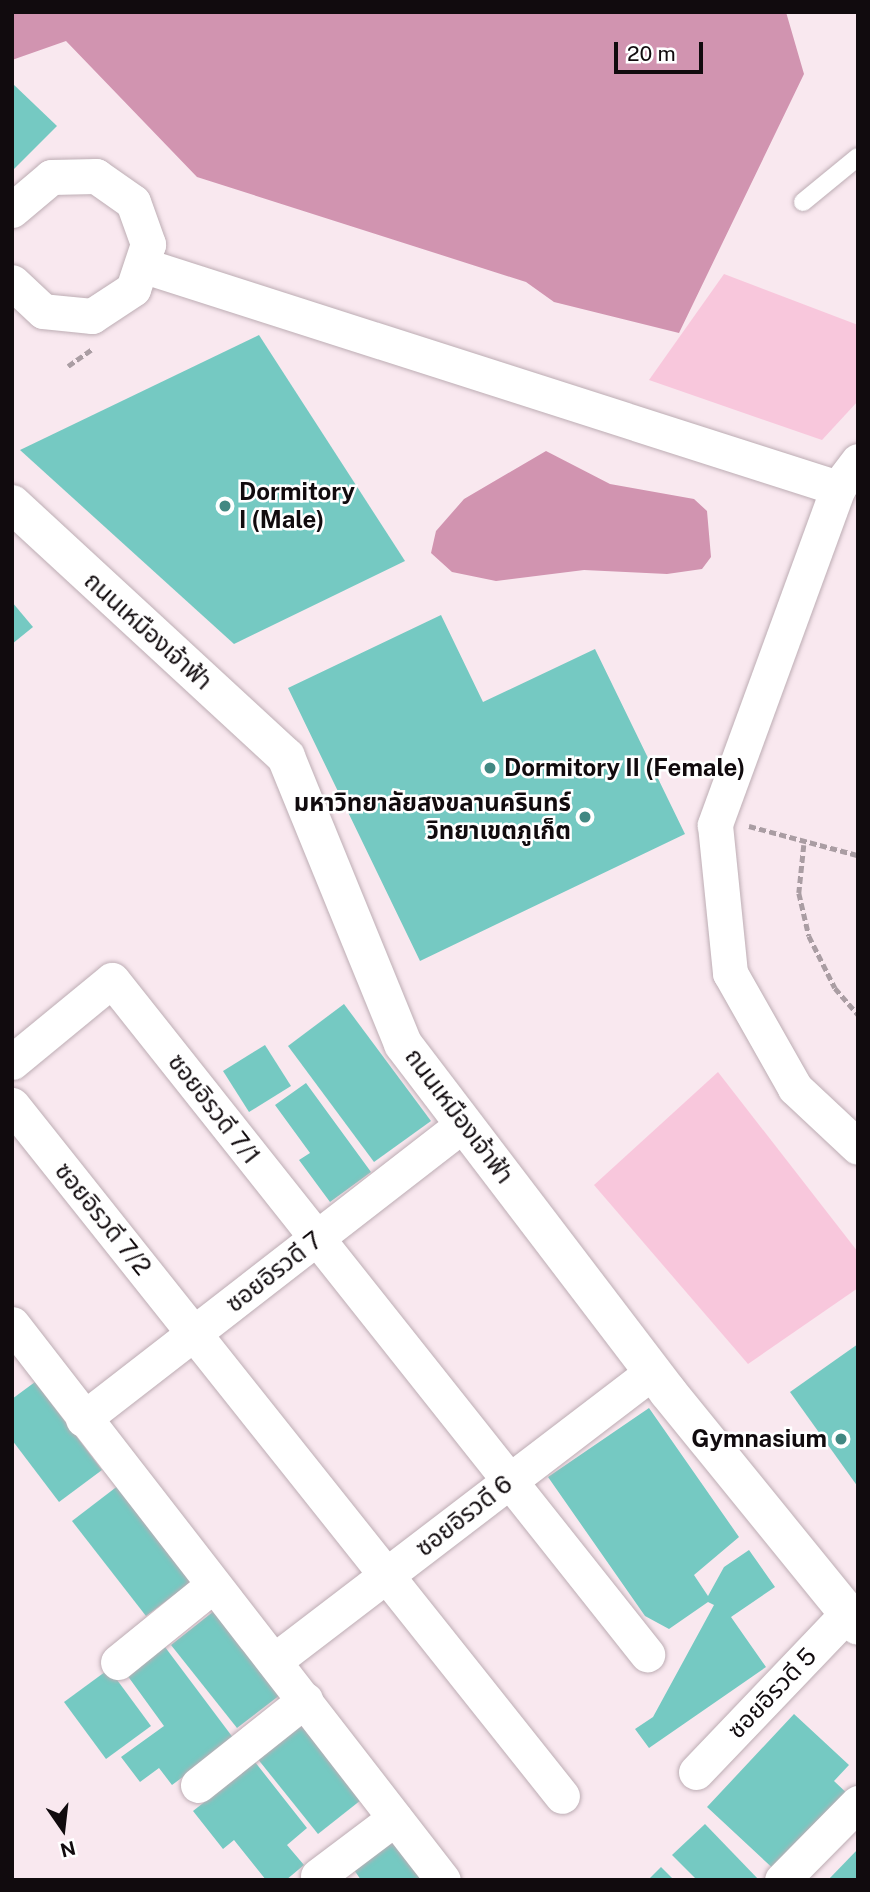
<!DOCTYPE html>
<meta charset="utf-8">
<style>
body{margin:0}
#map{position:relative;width:870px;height:1892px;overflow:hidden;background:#f9e8ef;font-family:"Public Sans","Noto Sans Thai",sans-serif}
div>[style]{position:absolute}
.green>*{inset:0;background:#f8c7dc}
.water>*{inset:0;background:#d194b0}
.building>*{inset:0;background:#75c9c2}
.path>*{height:4.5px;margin-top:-2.25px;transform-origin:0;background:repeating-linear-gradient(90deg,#aa9da3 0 7px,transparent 0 10.5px)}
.roads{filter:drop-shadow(0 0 2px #bdadb4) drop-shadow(0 0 2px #bdadb4)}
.lane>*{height:18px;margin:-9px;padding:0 9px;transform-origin:9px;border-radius:9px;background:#fff}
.street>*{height:35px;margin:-17.5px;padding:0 17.5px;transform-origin:17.5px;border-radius:17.5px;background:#fff}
.secondary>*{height:38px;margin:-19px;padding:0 19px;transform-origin:19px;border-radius:19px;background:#fff}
.dots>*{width:19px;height:19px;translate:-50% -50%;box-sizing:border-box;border:4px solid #fff;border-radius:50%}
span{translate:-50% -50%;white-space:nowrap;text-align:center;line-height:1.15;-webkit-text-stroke:5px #fff;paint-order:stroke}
.poi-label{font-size:24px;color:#110b0e;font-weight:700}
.left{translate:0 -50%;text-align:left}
.right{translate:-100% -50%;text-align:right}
.street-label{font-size:24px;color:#110b0e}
.frame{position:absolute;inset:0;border:14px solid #110b0e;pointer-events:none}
.north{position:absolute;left:28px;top:1794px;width:70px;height:70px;-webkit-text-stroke:5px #fff;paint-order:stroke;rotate:166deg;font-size:19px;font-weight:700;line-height:28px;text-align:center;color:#110b0e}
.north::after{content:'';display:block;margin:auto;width:24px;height:32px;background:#110b0e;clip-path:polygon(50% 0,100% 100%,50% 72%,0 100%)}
.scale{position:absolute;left:614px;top:42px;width:89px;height:32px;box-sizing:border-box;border:4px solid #110b0e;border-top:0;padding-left:9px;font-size:21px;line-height:24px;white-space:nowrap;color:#110b0e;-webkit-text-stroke:5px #fff;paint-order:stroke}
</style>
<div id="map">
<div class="green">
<div style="clip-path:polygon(724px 274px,858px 325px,858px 401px,822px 440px,649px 380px)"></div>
<div style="clip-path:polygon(718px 1072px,858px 1252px,858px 1288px,748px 1364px,594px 1185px)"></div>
</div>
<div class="water">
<div style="clip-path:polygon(12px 12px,786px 12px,804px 74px,679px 333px,554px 302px,526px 282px,197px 177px,66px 41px,12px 60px)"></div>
<div style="clip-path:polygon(546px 451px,610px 484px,694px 499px,707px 511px,711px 557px,702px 569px,667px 574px,584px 570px,496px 581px,452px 572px,431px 553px,436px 531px,464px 499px)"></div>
</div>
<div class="building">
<div style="clip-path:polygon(12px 83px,57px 126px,12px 171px)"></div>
<div style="clip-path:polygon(259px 335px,405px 561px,234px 644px,20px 450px)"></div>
<div style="clip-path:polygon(12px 602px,33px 627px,12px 644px)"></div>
<div style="clip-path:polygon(441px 615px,483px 702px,595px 649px,685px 834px,420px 961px,288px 688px)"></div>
<div style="clip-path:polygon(344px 1004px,431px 1121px,374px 1162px,288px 1046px)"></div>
<div style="clip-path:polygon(265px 1045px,291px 1086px,249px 1112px,223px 1071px)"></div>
<div style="clip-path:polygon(306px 1083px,371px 1172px,330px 1202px,299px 1160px,310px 1153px,275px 1105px)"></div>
<div style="clip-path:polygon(858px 1344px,858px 1487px,790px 1392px)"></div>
<div style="clip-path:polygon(35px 1382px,102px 1470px,59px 1502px,12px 1440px,12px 1399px)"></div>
<div style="clip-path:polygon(649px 1408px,739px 1537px,694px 1575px,708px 1596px,724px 1567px,749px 1550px,775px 1587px,731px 1617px,766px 1667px,649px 1748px,635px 1729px,653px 1717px,714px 1605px,708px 1602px,669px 1629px,645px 1616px,548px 1477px)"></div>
<div style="clip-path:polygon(119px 1485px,193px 1581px,146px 1616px,72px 1521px)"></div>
<div style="clip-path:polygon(214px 1611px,280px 1695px,237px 1728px,171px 1645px)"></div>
<div style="clip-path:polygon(165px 1647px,234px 1739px,172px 1785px,159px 1768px,140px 1782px,121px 1757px,164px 1726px,127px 1675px)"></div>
<div style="clip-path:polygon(109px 1669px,151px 1726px,106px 1759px,64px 1702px)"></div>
<div style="clip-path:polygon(794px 1714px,849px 1765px,834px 1781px,851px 1797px,779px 1874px,707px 1807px)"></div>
<div style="clip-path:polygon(296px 1718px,361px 1800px,318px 1834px,253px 1753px)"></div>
<div style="clip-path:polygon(255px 1762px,307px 1828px,287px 1845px,304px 1865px,286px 1880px,266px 1880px,234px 1840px,223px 1849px,193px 1811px)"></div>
<div style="clip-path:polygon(705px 1824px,759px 1880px,697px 1880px,672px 1855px)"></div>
<div style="clip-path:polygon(395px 1835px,429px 1880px,361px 1880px,352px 1867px)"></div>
<div style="clip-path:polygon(858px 1849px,858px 1880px,828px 1880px)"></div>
<div style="clip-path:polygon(661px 1867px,674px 1880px,648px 1880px)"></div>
</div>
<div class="path">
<div style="left:68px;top:366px;width:29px;rotate:-35deg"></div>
<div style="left:749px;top:826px;width:112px;rotate:15deg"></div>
<div style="left:804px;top:845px;width:48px;rotate:95.9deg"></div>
<div style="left:799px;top:893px;width:44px;rotate:76.9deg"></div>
<div style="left:809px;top:936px;width:58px;rotate:63.4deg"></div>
<div style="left:835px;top:988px;width:35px;rotate:49deg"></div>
</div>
<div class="roads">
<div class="lane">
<div style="left:803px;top:202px;width:71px;rotate:-39.3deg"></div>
</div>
<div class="street">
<div style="left:12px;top:210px;width:51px;rotate:-40.2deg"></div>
<div style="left:51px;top:177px;width:45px;rotate:-1.3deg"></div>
<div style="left:96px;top:176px;width:45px;rotate:35.1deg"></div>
<div style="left:133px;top:202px;width:45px;rotate:70.3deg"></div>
<div style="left:148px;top:244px;width:47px;rotate:108.4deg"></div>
<div style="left:133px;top:289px;width:49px;rotate:146.6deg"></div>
<div style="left:92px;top:316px;width:49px;rotate:-174.2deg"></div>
<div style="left:43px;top:311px;width:42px;rotate:-136.9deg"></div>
<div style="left:145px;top:266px;width:728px;rotate:17.76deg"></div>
<div style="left:858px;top:461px;width:34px;rotate:127deg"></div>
<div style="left:838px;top:488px;width:359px;rotate:110.1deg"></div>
<div style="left:715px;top:825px;width:149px;rotate:84.2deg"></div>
<div style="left:730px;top:973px;width:132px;rotate:60.5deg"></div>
<div style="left:795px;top:1088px;width:86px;rotate:43.1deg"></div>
<div style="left:12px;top:1062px;width:129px;rotate:-39.4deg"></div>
<div style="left:112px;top:980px;width:861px;rotate:51.56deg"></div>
<div style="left:12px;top:1105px;width:883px;rotate:51.48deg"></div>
<div style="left:12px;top:1324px;width:703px;rotate:52.22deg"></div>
<div style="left:83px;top:1419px;width:482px;rotate:-37.8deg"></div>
<div style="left:274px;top:1661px;width:477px;rotate:-37.4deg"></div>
<div style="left:118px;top:1662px;width:121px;rotate:-39deg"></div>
<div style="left:696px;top:1772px;width:220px;rotate:-46.3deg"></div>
<div style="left:198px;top:1785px;width:137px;rotate:-38.5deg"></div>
<div style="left:318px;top:1876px;width:96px;rotate:-37deg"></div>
<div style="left:782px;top:1880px;width:108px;rotate:-45.4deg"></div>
</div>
<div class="secondary">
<div style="left:12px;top:504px;width:373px;rotate:42.7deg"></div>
<div style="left:286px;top:757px;width:310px;rotate:67.8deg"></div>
<div style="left:403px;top:1044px;width:437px;rotate:52.7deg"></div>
<div style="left:668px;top:1392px;width:301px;rotate:50.9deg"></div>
</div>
</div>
<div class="dots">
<div style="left:225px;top:506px;background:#418882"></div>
<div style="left:490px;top:768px;background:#418882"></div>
<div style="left:585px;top:817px;background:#418882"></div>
<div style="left:841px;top:1439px;background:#418882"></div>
</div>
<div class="poi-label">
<span class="left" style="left:239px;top:506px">Dormitory<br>I (Male)</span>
<span class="left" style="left:504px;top:768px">Dormitory II (Female)</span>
<span class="right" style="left:571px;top:817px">มหาวิทยาลัยสงขลานครินทร์<br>วิทยาเขตภูเก็ต</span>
<span class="right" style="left:827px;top:1439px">Gymnasium</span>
</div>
<div class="street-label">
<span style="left:148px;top:631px;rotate:42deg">ถนนเหมืองเจ้าฟ้า</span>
<span style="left:214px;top:1109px;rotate:52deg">ซอยอิรวดี 7/1</span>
<span style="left:459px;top:1116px;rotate:53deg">ถนนเหมืองเจ้าฟ้า</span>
<span style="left:103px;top:1219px;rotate:51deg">ซอยอิรวดี 7/2</span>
<span style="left:274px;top:1272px;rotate:-38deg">ซอยอิรวดี 7</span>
<span style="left:464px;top:1516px;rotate:-38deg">ซอยอิรวดี 6</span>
<span style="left:772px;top:1693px;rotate:-46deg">ซอยอิรวดี 5</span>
</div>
<div class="frame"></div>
<div class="north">N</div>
<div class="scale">20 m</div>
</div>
